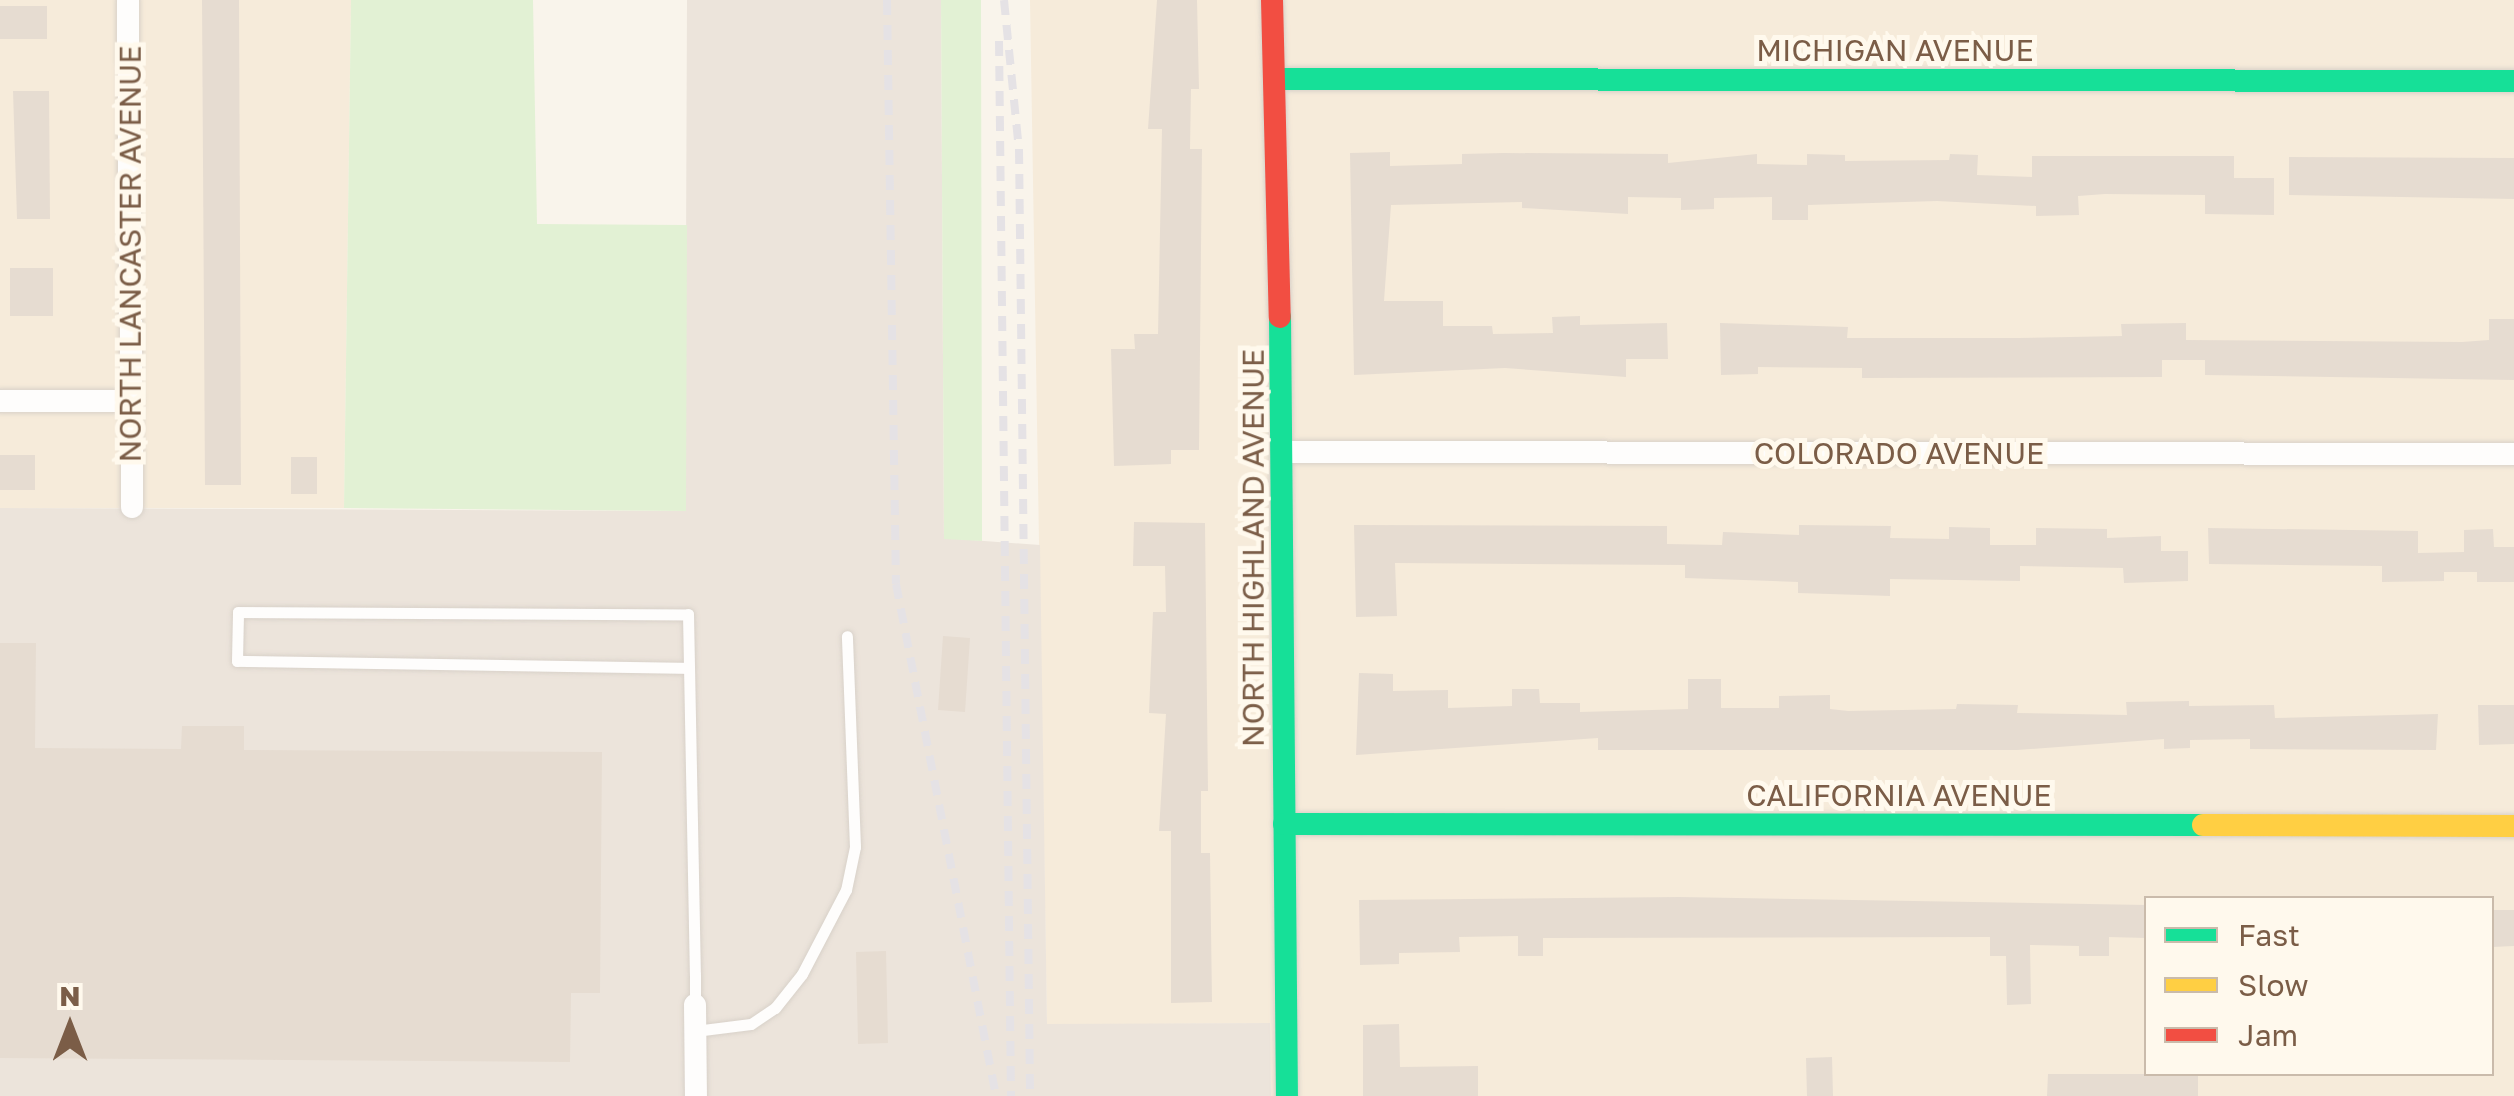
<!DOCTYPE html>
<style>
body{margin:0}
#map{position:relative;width:2514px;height:1096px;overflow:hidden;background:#f9f4eb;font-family:"Golos Text",sans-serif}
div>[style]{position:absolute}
.residential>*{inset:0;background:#f6ebda}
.industrial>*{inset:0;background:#ece4db}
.green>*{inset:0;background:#e2f1d4}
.building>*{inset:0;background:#e6dcd1}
.roads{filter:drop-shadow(0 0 2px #d8d1c9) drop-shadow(0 0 2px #d8d1c9)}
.lane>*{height:11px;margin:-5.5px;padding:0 5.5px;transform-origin:5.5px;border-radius:5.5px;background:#fefdfc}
.street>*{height:22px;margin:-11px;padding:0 11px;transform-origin:11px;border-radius:11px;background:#fefdfc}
.fast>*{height:22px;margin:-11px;padding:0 11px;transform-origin:11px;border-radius:11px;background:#16e098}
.slow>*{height:22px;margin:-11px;padding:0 11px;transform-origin:11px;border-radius:11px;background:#ffcf43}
.jam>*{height:22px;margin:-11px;padding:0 11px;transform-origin:11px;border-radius:11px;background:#f24e42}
.rail>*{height:8px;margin-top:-4px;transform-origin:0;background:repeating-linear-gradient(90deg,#e5e2e5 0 15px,transparent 0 25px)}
span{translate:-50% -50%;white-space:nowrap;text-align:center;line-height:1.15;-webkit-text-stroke:10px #fff9ed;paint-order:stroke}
.street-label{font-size:30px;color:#7b5d47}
.legend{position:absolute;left:2144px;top:896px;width:350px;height:180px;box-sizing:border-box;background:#fff9ed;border:2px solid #cabbab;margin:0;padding:12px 18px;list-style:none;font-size:30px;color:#7b5d47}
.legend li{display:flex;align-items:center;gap:20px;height:50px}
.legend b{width:50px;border:2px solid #cabbab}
.north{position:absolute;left:20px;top:976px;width:100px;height:100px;-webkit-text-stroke:8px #fff9ed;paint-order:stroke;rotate:0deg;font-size:28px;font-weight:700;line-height:40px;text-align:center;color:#7b5d47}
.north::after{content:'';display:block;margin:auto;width:35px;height:45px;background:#7b5d47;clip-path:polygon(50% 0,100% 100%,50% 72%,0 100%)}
</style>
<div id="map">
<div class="residential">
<div style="clip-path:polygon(0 0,351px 0,344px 508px,0 508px)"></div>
<div style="clip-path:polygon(evenodd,1030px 0,2514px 0,2514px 1096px,1271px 1096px,1269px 1023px,1047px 1025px,1030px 0,2146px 898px,2492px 898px,2492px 1074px,2146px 1074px,2146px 898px)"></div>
</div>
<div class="industrial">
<div style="clip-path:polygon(687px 0,941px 0,944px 538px,1040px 545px,1047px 1024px,1270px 1023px,1271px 1096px,0 1096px,0 508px,685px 511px)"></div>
</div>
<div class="green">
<div style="clip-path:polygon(351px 0,533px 0,537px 224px,687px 225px,686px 511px,344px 508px)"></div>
<div style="clip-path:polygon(941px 0,981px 0,982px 541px,944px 539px)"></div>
</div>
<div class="building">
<div style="clip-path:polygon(202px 0,239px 0,241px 485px,205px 485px)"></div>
<div style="clip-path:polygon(1157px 0,1197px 0,1199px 89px,1191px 89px,1190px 149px,1202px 149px,1199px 450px,1171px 450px,1171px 464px,1114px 466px,1111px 349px,1135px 349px,1134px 334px,1158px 334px,1162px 129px,1148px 129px)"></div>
<div style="clip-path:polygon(0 6px,47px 6px,47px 39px,0 39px)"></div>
<div style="clip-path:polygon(13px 91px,49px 91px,50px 219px,17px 219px)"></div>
<div style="clip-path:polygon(1390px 152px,1390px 166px,1462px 164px,1462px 154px,1504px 153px,1668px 154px,1668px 163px,1757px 154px,1757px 164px,1807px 165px,1807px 154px,1845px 155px,1845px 161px,1949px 160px,1950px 154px,1978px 155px,1977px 175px,2032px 177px,2032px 156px,2234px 156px,2234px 178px,2274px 178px,2274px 215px,2205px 214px,2205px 195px,2105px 194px,2078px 196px,2079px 215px,2036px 216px,2036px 206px,1937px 201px,1808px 205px,1808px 220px,1772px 220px,1772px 197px,1714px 198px,1714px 209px,1681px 210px,1681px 198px,1628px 197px,1628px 214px,1522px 208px,1522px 202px,1391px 205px,1384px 301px,1443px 301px,1443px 326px,1492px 326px,1493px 334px,1553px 333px,1552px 317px,1580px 316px,1580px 325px,1667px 323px,1668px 359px,1626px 359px,1626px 377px,1505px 368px,1354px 375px,1350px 153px)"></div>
<div style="clip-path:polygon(2289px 157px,2514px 158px,2514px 199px,2289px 195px)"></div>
<div style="clip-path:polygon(10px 268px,53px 268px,53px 316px,10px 316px)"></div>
<div style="clip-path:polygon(2489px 319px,2514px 319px,2514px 380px,2205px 375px,2205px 360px,2162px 360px,2162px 377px,1862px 378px,1862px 368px,1758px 367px,1758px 374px,1721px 375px,1720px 323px,1848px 327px,1847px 338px,2019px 338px,2122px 336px,2121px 324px,2186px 323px,2186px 340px,2462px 342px,2489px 340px)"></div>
<div style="clip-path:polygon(0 455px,35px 455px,35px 490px,0 490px)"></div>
<div style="clip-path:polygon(291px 457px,317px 457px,317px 494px,291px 494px)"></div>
<div style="clip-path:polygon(1134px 522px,1205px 523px,1208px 791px,1201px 791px,1201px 853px,1210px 853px,1212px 1002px,1171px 1003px,1171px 831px,1159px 831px,1166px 714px,1149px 713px,1153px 612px,1166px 612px,1165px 566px,1133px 566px)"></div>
<div style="clip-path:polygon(1354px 525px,1667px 526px,1667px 544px,1722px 545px,1723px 532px,1799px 535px,1799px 525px,1891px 526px,1890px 538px,1949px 539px,1949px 527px,1990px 528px,1990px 545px,2036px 545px,2036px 528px,2107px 529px,2107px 538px,2161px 536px,2161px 551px,2188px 551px,2188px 581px,2124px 583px,2123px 568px,2020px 566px,2020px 581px,1890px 579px,1890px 596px,1861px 595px,1798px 593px,1798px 582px,1685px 578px,1685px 565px,1395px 563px,1397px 616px,1356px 617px)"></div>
<div style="clip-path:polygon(2208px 528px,2418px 531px,2418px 553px,2464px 552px,2464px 530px,2493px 529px,2494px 547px,2514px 547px,2514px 582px,2477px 582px,2477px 572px,2444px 572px,2444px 581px,2382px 582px,2382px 566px,2209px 564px)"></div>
<div style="clip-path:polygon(943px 636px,970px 638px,965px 712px,938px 710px)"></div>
<div style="clip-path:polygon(0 643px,36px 643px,35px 748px,181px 749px,182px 726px,244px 726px,244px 750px,602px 752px,600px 993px,571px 993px,570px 1062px,0 1058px)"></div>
<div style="clip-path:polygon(1359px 673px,1393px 674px,1393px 691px,1448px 690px,1448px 708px,1512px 706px,1512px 689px,1539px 689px,1540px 703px,1580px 703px,1580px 712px,1688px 709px,1688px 679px,1721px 679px,1721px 708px,1779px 708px,1779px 696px,1830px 695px,1830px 709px,1848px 711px,1956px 709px,1957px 704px,2018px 705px,2017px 713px,2127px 715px,2126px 702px,2189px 701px,2189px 706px,2274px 705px,2275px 718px,2438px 714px,2436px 750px,2250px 749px,2250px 739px,2190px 740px,2190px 748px,2164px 749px,2164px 739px,2017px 750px,1598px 750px,1598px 738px,1356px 755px)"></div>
<div style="clip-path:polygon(2478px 705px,2514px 705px,2514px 744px,2479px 745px)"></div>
<div style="clip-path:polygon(1679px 897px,2146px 905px,2146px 938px,2109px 937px,2109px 956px,2079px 956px,2079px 946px,2030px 945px,2031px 1004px,2007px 1005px,2006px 956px,1990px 956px,1990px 937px,1543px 938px,1543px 956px,1518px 956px,1518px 936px,1459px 937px,1460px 952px,1399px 953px,1399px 964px,1360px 965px,1359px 900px)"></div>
<div style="clip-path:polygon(2492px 910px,2514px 910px,2514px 946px,2492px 947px)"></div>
<div style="clip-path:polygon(886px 951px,888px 1043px,858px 1044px,856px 952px)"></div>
<div style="clip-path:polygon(1399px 1024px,1400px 1067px,1478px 1066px,1478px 1096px,1363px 1096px,1363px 1025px)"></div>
<div style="clip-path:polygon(1832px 1057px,1833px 1096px,1807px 1096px,1806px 1058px)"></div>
<div style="clip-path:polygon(2048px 1074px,2198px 1074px,2198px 1096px,2047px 1096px)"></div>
</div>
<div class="roads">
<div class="lane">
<div style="left:689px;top:668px;width:452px;rotate:-179.1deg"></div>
<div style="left:237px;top:661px;width:49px;rotate:-88.8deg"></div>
<div style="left:238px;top:612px;width:450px;rotate:0.3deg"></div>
<div style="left:688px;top:614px;width:361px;rotate:88.9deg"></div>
<div style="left:695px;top:975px;width:30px;rotate:90deg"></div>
<div style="left:695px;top:1031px;width:56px;rotate:-7.1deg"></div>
<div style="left:751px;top:1024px;width:29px;rotate:-34deg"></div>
<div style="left:775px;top:1008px;width:43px;rotate:-51.5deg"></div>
<div style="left:802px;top:974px;width:95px;rotate:-62.4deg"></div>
<div style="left:846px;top:890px;width:44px;rotate:-78.2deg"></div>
<div style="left:855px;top:847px;width:211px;rotate:-92.2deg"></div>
</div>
<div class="street">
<div style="left:128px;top:0;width:507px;rotate:89.55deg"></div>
<div style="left:0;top:401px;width:132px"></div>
<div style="left:1284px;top:452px;width:1230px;rotate:0.09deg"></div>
<div style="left:695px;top:1005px;width:91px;rotate:89.4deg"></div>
</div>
<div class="fast">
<div style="left:1275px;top:79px;width:1239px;rotate:0.09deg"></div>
<div style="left:1280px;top:317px;width:779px;rotate:89.49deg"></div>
<div style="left:1284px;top:824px;width:919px;rotate:0.06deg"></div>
</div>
<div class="slow">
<div style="left:2203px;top:825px;width:311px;rotate:0.2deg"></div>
</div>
<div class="jam">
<div style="left:1272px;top:0;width:317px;rotate:88.6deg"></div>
</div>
</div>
<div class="rail">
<div style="left:887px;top:0;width:584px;rotate:89.12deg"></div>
<div style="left:896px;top:584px;width:522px;rotate:78.95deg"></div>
<div style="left:1004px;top:0;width:150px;rotate:84.3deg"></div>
<div style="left:1019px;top:149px;width:947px;rotate:89.33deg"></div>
<div style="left:999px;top:41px;width:1055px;rotate:89.35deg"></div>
</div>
<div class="street-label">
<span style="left:1895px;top:50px">MICHIGAN AVENUE</span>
<span style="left:130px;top:254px;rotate:-90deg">NORTH LANCASTER AVENUE</span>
<span style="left:1899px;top:453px">COLORADO AVENUE</span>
<span style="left:1253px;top:548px;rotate:-90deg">NORTH HIGHLAND AVENUE</span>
<span style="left:1899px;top:795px">CALIFORNIA AVENUE</span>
</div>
<ul class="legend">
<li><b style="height:12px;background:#16e098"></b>Fast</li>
<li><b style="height:12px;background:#ffcf43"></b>Slow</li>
<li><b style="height:12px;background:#f24e42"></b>Jam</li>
</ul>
<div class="north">N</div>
</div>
